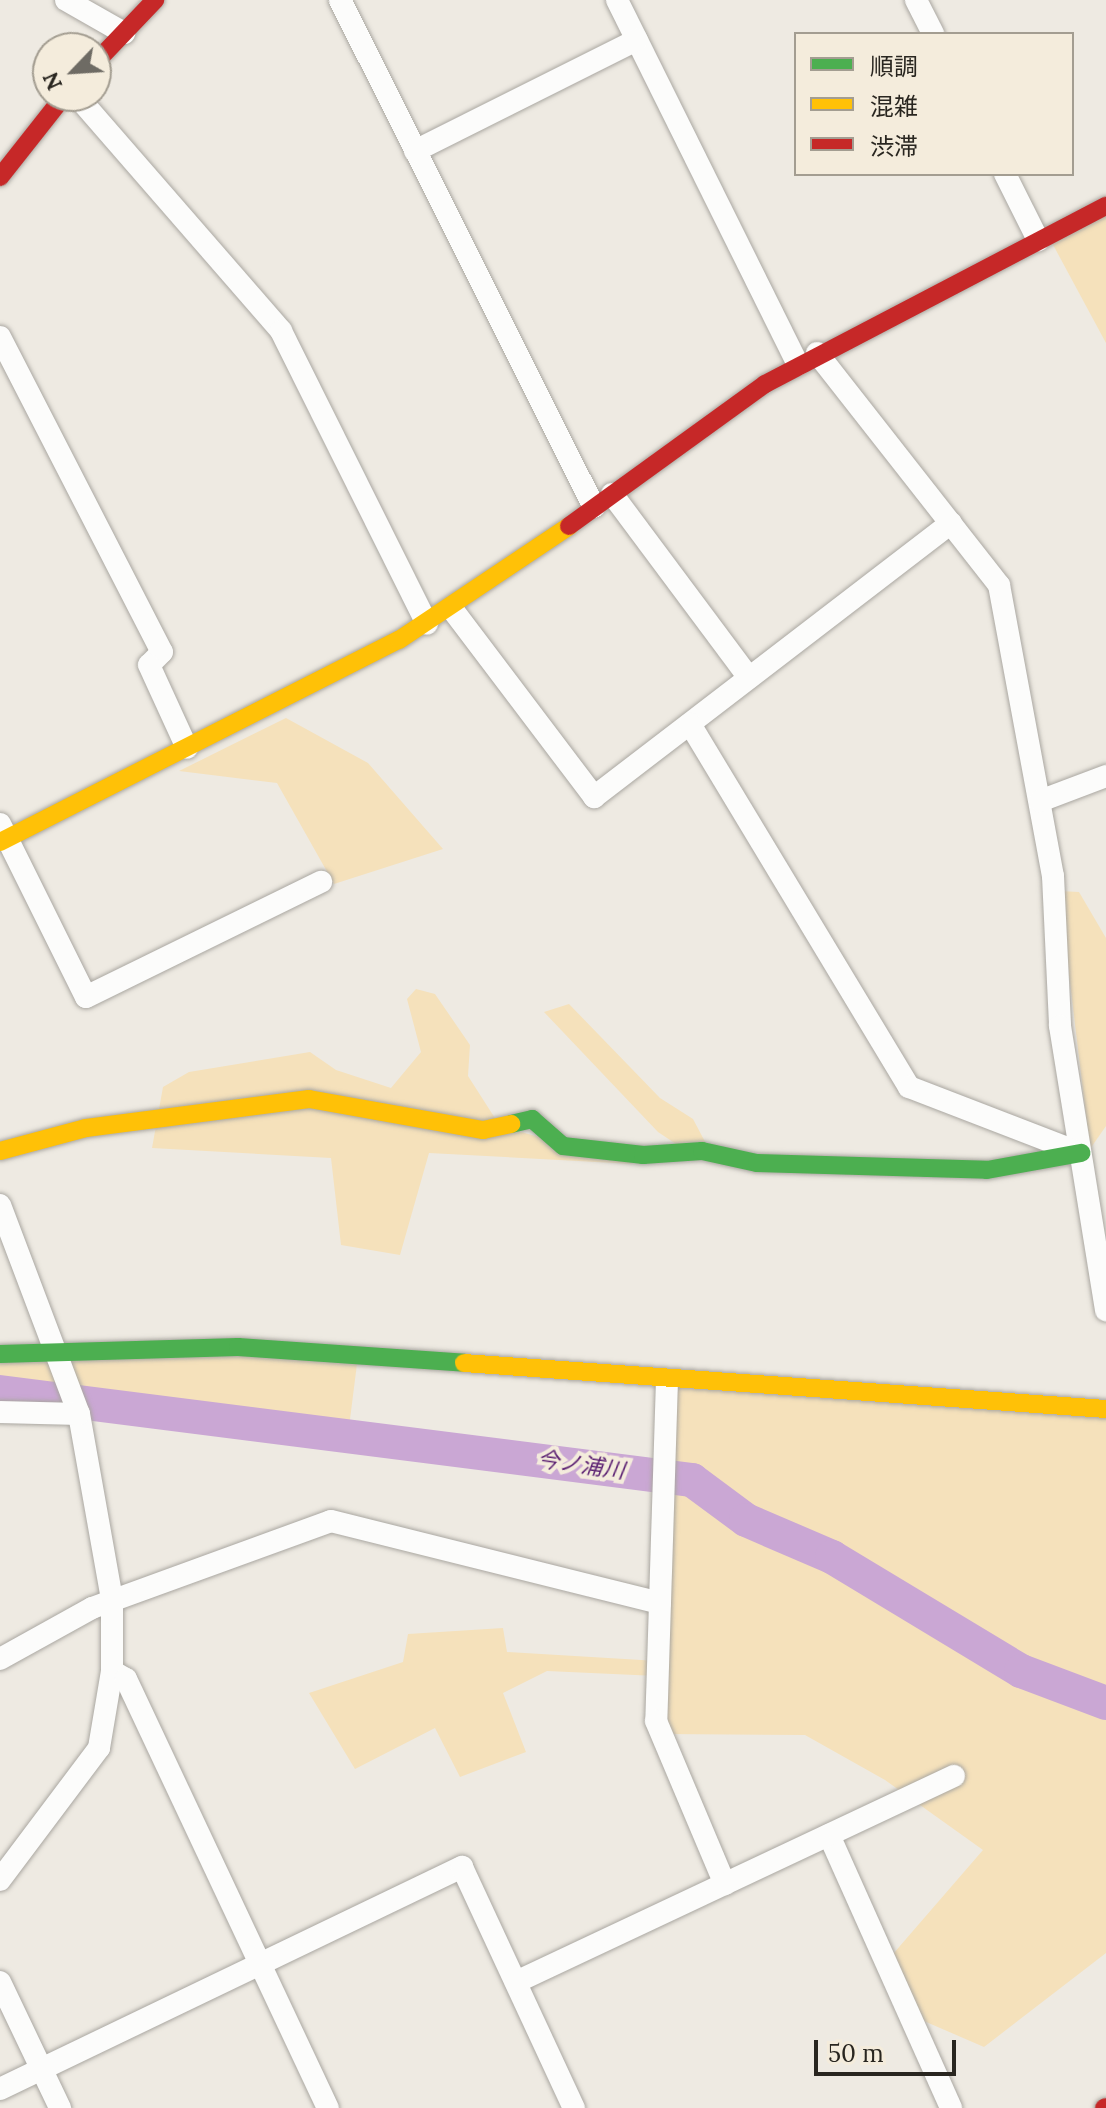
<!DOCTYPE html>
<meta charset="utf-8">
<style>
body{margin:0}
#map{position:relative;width:1106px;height:2108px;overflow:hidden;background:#eeeae2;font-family:Lora,"Noto Sans JP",serif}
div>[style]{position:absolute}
.green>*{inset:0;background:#f5e1bb}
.river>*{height:34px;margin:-17px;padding:0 17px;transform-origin:17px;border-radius:17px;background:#caa7d4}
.roads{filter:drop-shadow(0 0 2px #aaa7a1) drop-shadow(0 0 2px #aaa7a1)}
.street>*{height:22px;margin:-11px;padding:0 11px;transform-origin:11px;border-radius:11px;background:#fcfcfb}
.fast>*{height:18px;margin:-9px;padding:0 9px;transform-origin:9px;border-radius:9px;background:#4caf50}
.slow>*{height:18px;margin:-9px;padding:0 9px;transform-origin:9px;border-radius:9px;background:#ffc107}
.jam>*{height:18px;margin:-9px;padding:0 9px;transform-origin:9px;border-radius:9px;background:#c62828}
span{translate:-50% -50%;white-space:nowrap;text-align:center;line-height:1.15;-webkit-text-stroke:8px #f4ecdc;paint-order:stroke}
.water-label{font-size:22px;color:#5c2172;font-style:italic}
.legend{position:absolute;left:794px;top:32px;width:280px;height:144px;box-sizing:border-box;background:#f4ecdc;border:2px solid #a39d91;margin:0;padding:10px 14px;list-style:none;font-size:24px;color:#292620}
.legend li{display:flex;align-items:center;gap:16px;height:40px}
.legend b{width:40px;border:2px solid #a39d91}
.north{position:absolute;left:32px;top:32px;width:80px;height:80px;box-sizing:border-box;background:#f4ecdc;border:2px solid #a39d91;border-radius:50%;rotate:245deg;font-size:22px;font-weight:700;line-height:32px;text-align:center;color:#292620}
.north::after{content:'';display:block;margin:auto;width:28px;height:36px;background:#6e6b64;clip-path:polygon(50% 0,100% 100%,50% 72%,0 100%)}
.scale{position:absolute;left:814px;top:2040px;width:142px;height:36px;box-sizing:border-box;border:4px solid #292620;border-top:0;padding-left:10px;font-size:24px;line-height:28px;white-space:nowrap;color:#292620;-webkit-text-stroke:6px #f4ecdc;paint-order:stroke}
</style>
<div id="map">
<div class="green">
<div style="clip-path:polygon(1106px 206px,1106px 343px,1051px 241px)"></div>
<div style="clip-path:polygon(286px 718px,368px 763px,443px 849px,334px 884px,277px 783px,179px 771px)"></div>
<div style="clip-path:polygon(1059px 891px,1079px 892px,1106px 938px,1106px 1126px,1090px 1149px)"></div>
<div style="clip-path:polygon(416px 989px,435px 994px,470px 1045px,468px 1076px,500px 1126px,634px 1164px,429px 1153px,400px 1255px,341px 1245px,331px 1158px,152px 1148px,163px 1087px,189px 1072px,310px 1052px,336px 1070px,391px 1088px,421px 1052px,407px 999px)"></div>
<div style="clip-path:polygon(569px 1004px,660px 1098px,693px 1119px,711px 1153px,688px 1152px,658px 1132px,544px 1012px)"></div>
<div style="clip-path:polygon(0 1354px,358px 1356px,347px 1443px,214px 1425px,0 1413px)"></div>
<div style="clip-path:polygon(667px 1380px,1106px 1409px,1106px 1953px,984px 2047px,910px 2015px,893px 1954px,983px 1850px,885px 1780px,805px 1735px,661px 1734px)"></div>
<div style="clip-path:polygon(503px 1628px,507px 1652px,658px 1661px,657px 1676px,547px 1671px,503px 1693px,526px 1752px,460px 1777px,435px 1728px,355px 1769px,309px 1693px,403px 1662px,408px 1634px)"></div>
</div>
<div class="river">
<div style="left:0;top:1392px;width:698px;rotate:7.25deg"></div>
<div style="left:692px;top:1480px;width:67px;rotate:36.5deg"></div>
<div style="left:746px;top:1520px;width:94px;rotate:23.3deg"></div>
<div style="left:832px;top:1557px;width:221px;rotate:31.1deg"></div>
<div style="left:1021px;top:1671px;width:91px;rotate:20.6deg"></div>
</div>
<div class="roads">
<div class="street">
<div style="left:66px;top:0;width:67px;rotate:29.6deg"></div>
<div style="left:340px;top:0;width:567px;rotate:63.39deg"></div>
<div style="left:617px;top:0;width:407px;rotate:63.6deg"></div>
<div style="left:916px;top:0;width:38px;rotate:63deg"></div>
<div style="left:77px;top:96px;width:311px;rotate:49deg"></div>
<div style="left:281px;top:331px;width:327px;rotate:63.5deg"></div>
<div style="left:415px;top:151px;width:248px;rotate:-26.6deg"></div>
<div style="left:1005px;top:174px;width:74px;rotate:63.4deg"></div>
<div style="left:0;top:337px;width:354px;rotate:62.8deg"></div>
<div style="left:162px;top:652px;width:18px;rotate:135deg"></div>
<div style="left:149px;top:665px;width:91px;rotate:65.4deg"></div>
<div style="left:817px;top:353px;width:295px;rotate:51.9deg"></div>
<div style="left:999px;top:585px;width:296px;rotate:79.5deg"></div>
<div style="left:1053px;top:876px;width:150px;rotate:87.3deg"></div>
<div style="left:1060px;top:1026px;width:288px;rotate:80.8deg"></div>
<div style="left:612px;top:494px;width:229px;rotate:53.3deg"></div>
<div style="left:452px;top:609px;width:236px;rotate:52.9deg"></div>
<div style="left:594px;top:797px;width:450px;rotate:-37.5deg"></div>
<div style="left:690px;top:724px;width:424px;rotate:58.9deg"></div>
<div style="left:909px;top:1087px;width:183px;rotate:21.1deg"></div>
<div style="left:1040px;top:801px;width:71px;rotate:-20.7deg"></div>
<div style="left:0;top:824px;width:193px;rotate:63.6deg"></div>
<div style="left:86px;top:997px;width:262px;rotate:-26.1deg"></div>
<div style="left:0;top:1205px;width:223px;rotate:69.3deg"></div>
<div style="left:79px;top:1414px;width:189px;rotate:79.9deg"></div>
<div style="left:112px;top:1600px;width:71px;rotate:90deg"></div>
<div style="left:112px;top:1671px;width:78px;rotate:99.6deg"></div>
<div style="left:99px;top:1748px;width:165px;rotate:126.9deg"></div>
<div style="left:667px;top:1380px;width:341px;rotate:91.8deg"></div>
<div style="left:656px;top:1721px;width:177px;rotate:67.1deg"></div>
<div style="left:0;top:1412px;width:79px;rotate:1.5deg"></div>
<div style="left:0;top:1659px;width:105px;rotate:-29deg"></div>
<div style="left:92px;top:1608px;width:254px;rotate:-20deg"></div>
<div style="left:331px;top:1521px;width:339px;rotate:14deg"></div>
<div style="left:112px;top:1671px;width:16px;rotate:30deg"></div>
<div style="left:126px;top:1679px;width:474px;rotate:64.8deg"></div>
<div style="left:829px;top:1835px;width:299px;rotate:65.9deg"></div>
<div style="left:0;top:1982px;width:140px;rotate:64.5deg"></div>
<div style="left:516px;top:1982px;width:484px;rotate:-25.2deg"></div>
<div style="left:0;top:2089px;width:513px;rotate:-25.67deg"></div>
<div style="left:462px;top:1867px;width:266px;rotate:65.1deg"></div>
</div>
<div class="fast">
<div style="left:511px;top:1124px;width:22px;rotate:-13deg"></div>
<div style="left:532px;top:1119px;width:41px;rotate:41.1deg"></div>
<div style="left:563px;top:1146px;width:81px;rotate:6.4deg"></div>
<div style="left:643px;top:1155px;width:59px;rotate:-3.9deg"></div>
<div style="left:702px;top:1151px;width:56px;rotate:12.3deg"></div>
<div style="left:757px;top:1163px;width:230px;rotate:1.7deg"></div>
<div style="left:987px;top:1170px;width:96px;rotate:-10.3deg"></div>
<div style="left:0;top:1354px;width:238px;rotate:-1.7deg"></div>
<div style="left:238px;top:1347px;width:227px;rotate:4deg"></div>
</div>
<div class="slow">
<div style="left:0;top:842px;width:447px;rotate:-26.9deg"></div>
<div style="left:399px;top:640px;width:205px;rotate:-33.8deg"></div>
<div style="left:0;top:1151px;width:89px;rotate:-15deg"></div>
<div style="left:86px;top:1128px;width:225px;rotate:-7.4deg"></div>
<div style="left:309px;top:1099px;width:177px;rotate:10.1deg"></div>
<div style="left:483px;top:1130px;width:29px;rotate:-12deg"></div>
<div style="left:464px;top:1363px;width:644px;rotate:4.1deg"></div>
</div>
<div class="jam">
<div style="left:96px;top:62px;width:86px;rotate:-46.4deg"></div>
<div style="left:0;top:177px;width:103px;rotate:-51.7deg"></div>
<div style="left:569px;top:526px;width:242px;rotate:-35.9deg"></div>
<div style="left:765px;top:384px;width:385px;rotate:-27.6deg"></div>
<div style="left:1104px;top:2108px;width:2px;rotate:-27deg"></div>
</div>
</div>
<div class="water-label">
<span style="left:581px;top:1465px;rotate:8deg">今ノ浦川</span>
</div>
<ul class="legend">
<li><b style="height:10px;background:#4caf50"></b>順調</li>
<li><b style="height:10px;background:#ffc107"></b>混雑</li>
<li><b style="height:10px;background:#c62828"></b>渋滞</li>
</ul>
<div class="north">N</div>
<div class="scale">50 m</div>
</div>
